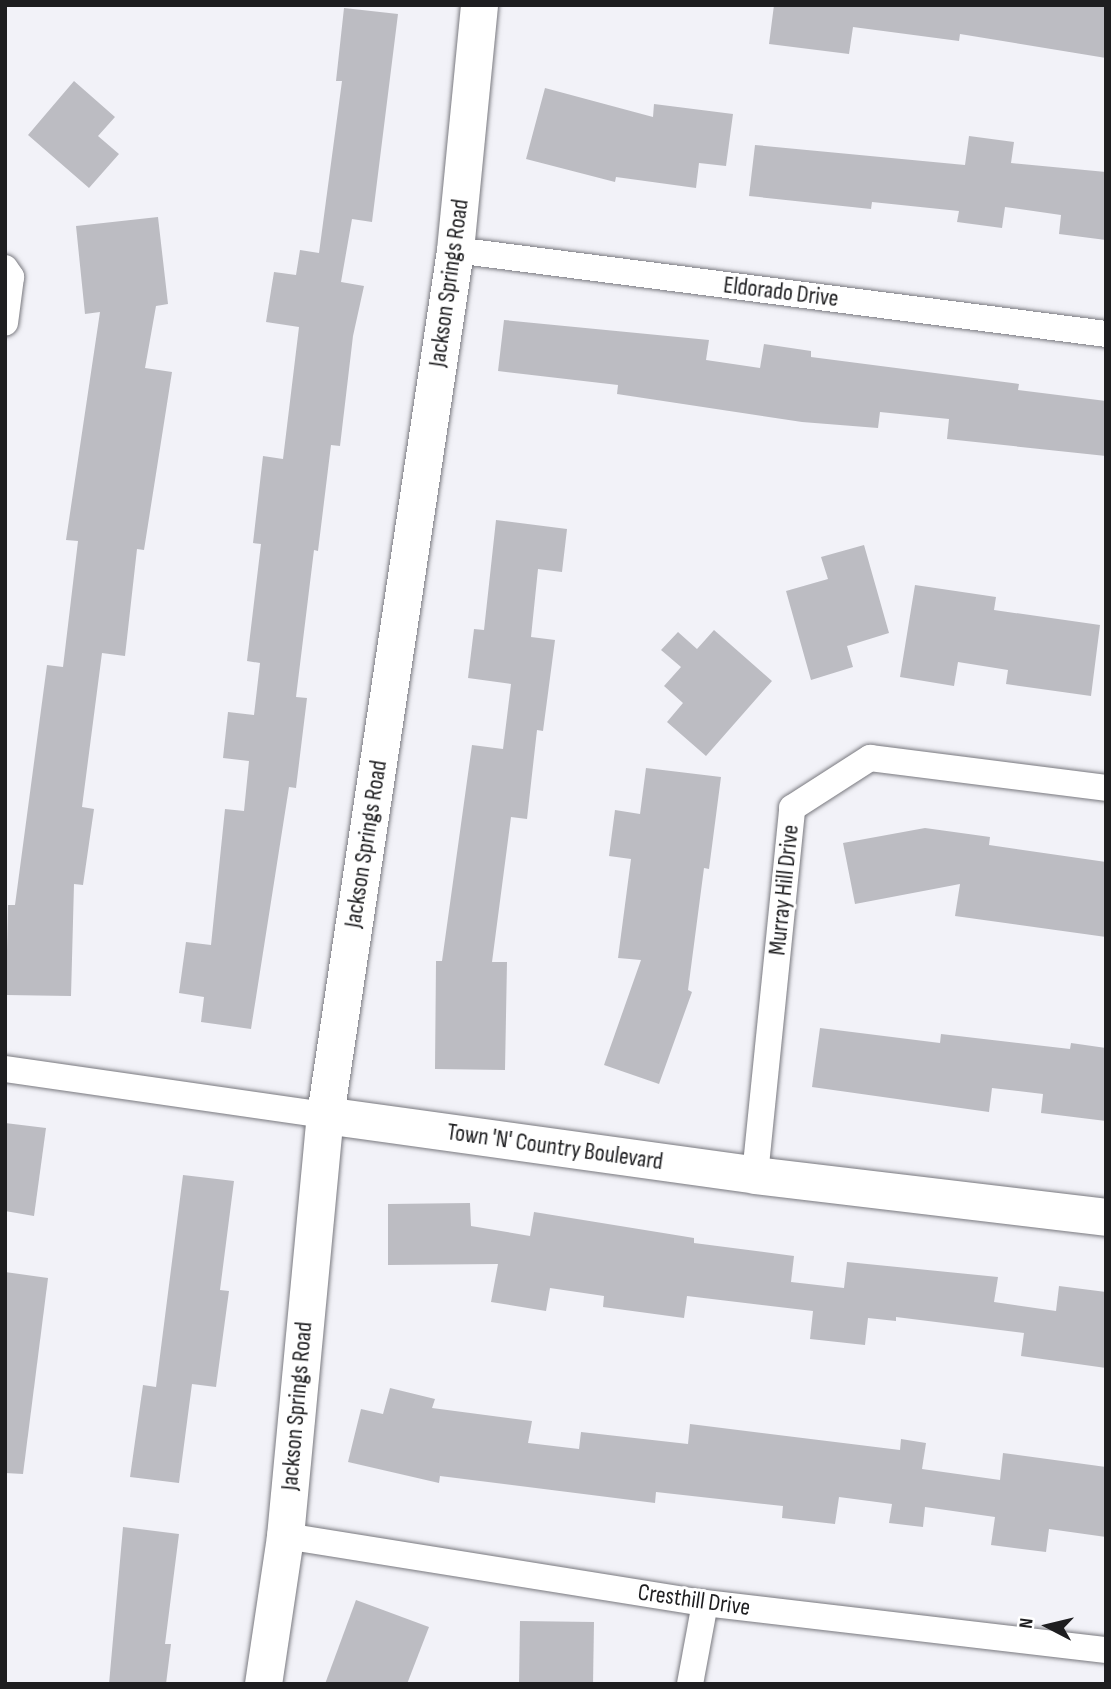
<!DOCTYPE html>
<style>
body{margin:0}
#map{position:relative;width:1111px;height:1689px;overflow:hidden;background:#f2f2f8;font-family:"Sofia Sans Condensed",sans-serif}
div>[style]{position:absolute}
.building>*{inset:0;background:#bcbcc2}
.roads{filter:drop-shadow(0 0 2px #79797f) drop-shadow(0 0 2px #79797f)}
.street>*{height:26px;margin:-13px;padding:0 13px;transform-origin:13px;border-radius:13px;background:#fff}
.secondary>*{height:37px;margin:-18.5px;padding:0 18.5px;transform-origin:18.5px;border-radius:18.5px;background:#fff}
span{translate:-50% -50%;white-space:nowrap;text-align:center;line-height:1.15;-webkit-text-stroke:6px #fff;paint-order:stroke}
.street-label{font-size:24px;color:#1e1e20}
.frame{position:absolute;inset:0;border:7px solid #1e1e20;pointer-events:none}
.north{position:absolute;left:1013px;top:1591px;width:70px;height:70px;-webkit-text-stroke:5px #fff;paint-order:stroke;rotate:277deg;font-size:19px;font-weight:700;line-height:28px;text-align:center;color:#1e1e20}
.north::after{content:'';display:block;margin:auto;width:24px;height:32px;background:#1e1e20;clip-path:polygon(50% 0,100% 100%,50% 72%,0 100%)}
</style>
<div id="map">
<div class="building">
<div style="clip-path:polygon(774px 5px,1106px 5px,1106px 58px,960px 34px,959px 41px,853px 27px,849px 54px,769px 44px)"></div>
<div style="clip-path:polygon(344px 8px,398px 14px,372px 222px,352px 219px,341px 282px,364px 286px,353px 336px,340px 446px,331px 445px,318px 551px,314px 550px,296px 697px,307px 698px,296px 788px,289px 787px,251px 1029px,201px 1022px,204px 997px,179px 993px,186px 942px,211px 945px,225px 809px,244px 811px,249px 761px,223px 758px,228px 712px,254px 715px,260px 663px,247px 661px,261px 544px,253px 543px,263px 456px,283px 459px,299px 327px,266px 322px,274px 272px,296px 275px,300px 250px,319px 253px,342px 81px,336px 81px)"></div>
<div style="clip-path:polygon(74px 81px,115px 117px,98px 136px,119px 154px,89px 188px,28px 135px)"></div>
<div style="clip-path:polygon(545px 88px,653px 117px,654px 104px,733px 114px,726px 166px,699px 163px,696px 188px,616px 177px,615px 182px,526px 159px)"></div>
<div style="clip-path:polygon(969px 136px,1014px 142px,1011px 163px,1106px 172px,1106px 240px,1059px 234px,1061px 215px,1005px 207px,1002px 228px,957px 222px,959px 211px,872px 202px,871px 209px,749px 196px,755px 145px,965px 165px)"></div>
<div style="clip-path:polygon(158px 217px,168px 304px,156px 306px,145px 368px,172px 372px,144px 550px,137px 549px,125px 656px,102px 653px,82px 807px,94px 809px,83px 885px,74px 884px,71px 996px,6px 995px,8px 905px,15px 905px,47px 665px,63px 667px,78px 541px,66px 540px,100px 312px,85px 314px,76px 226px)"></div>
<div style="clip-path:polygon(504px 320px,709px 340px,706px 360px,760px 368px,764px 344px,811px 351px,811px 357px,1019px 384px,1018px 390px,1106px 401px,1106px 456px,947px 439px,949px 419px,880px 412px,878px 428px,802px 422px,617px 394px,618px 385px,498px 371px)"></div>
<div style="clip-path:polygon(496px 520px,567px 529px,562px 572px,538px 569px,531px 637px,555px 640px,543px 731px,537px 730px,527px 819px,511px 817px,492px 962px,507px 962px,505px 1070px,435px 1069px,436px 961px,442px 961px,472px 745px,503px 749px,511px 684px,468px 678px,474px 629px,484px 630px)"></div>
<div style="clip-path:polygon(864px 545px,889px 633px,847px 646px,853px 667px,811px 680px,786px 591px,828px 579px,821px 557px)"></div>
<div style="clip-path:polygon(915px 585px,996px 597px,994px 610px,1100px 625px,1091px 696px,1006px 684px,1008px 670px,958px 662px,954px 686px,900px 677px)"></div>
<div style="clip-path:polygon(714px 630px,772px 681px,706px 756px,667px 722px,683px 703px,664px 686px,681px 667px,661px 650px,678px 632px,697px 649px)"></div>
<div style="clip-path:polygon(646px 768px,721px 777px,709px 869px,704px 868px,688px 990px,692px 992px,659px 1084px,604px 1065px,641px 960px,618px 958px,631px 859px,609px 856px,615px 810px,640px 814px)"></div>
<div style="clip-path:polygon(925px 828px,990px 837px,989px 845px,1106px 862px,1106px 937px,955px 916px,960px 884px,855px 904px,843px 843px)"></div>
<div style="clip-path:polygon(820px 1028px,940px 1043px,941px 1034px,1070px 1049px,1071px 1043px,1106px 1048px,1106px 1121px,1041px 1113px,1043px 1094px,992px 1088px,989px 1112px,812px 1087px)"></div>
<div style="clip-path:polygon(5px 1123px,46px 1128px,34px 1216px,5px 1211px)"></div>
<div style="clip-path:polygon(183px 1175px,234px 1181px,220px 1290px,229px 1291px,216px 1387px,192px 1384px,179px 1483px,130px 1477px,143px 1385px,156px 1387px)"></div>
<div style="clip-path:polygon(470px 1203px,471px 1226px,530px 1236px,534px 1212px,694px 1238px,694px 1243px,794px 1256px,791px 1282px,844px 1288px,847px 1262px,998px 1277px,994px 1302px,1056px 1311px,1059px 1286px,1106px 1292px,1106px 1368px,1021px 1356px,1024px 1333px,896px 1317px,896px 1321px,868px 1318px,865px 1345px,810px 1339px,813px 1311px,687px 1296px,684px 1318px,603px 1307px,604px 1296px,550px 1288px,546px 1311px,491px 1302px,498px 1264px,388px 1265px,388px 1204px)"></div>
<div style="clip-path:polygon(5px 1272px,48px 1278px,23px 1474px,5px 1473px)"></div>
<div style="clip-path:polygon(390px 1388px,435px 1399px,432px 1408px,532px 1421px,528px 1443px,579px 1449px,581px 1432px,688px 1444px,690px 1424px,900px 1450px,901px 1439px,926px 1443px,922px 1469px,1000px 1480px,1003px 1453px,1106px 1467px,1106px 1537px,1049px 1529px,1046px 1552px,991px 1545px,995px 1517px,925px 1507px,923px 1527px,889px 1523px,892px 1504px,839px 1497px,835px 1524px,782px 1518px,783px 1506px,656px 1492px,655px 1503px,440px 1476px,439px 1483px,348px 1462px,361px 1409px,383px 1414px)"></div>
<div style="clip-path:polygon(123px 1527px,179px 1534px,165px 1644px,171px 1644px,166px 1684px,109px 1684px)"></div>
<div style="clip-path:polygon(356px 1600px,429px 1627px,407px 1684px,325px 1684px)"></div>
<div style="clip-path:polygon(520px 1621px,594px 1622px,593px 1684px,519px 1684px)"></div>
</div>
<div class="roads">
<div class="street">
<div style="left:455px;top:250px;width:656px;rotate:7.35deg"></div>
<div style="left:5px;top:268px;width:11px;rotate:56deg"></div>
<div style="left:11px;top:277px;width:46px;rotate:97.4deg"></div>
<div style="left:5px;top:1069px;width:323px;rotate:8.2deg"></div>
<div style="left:755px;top:1175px;width:369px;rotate:-84.2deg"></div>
<div style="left:792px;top:808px;width:93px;rotate:-32.7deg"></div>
<div style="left:870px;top:758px;width:238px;rotate:7.2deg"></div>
<div style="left:285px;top:1536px;width:425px;rotate:9.1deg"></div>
<div style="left:705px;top:1603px;width:404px;rotate:6.7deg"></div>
<div style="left:690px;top:1684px;width:82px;rotate:-79.5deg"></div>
</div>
<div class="secondary">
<div style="left:325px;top:1115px;width:434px;rotate:7.9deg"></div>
<div style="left:755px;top:1175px;width:354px;rotate:6.8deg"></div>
<div style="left:263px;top:1684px;width:150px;rotate:-81.5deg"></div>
<div style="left:285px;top:1536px;width:423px;rotate:-84.6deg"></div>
<div style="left:325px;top:1115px;width:875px;rotate:-81.45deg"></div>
<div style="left:455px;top:250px;width:246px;rotate:-84.4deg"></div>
</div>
</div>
<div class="street-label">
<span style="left:449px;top:283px;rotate:-82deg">Jackson Springs Road</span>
<span style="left:781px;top:292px;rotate:7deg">Eldorado Drive</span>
<span style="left:366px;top:844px;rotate:-81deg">Jackson Springs Road</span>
<span style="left:784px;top:890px;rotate:-84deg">Murray Hill Drive</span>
<span style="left:555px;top:1147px;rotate:8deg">Town 'N' Country Boulevard</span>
<span style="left:297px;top:1406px;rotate:-85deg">Jackson Springs Road</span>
<span style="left:694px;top:1600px;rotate:8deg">Cresthill Drive</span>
</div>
<div class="frame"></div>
<div class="north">N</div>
</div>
